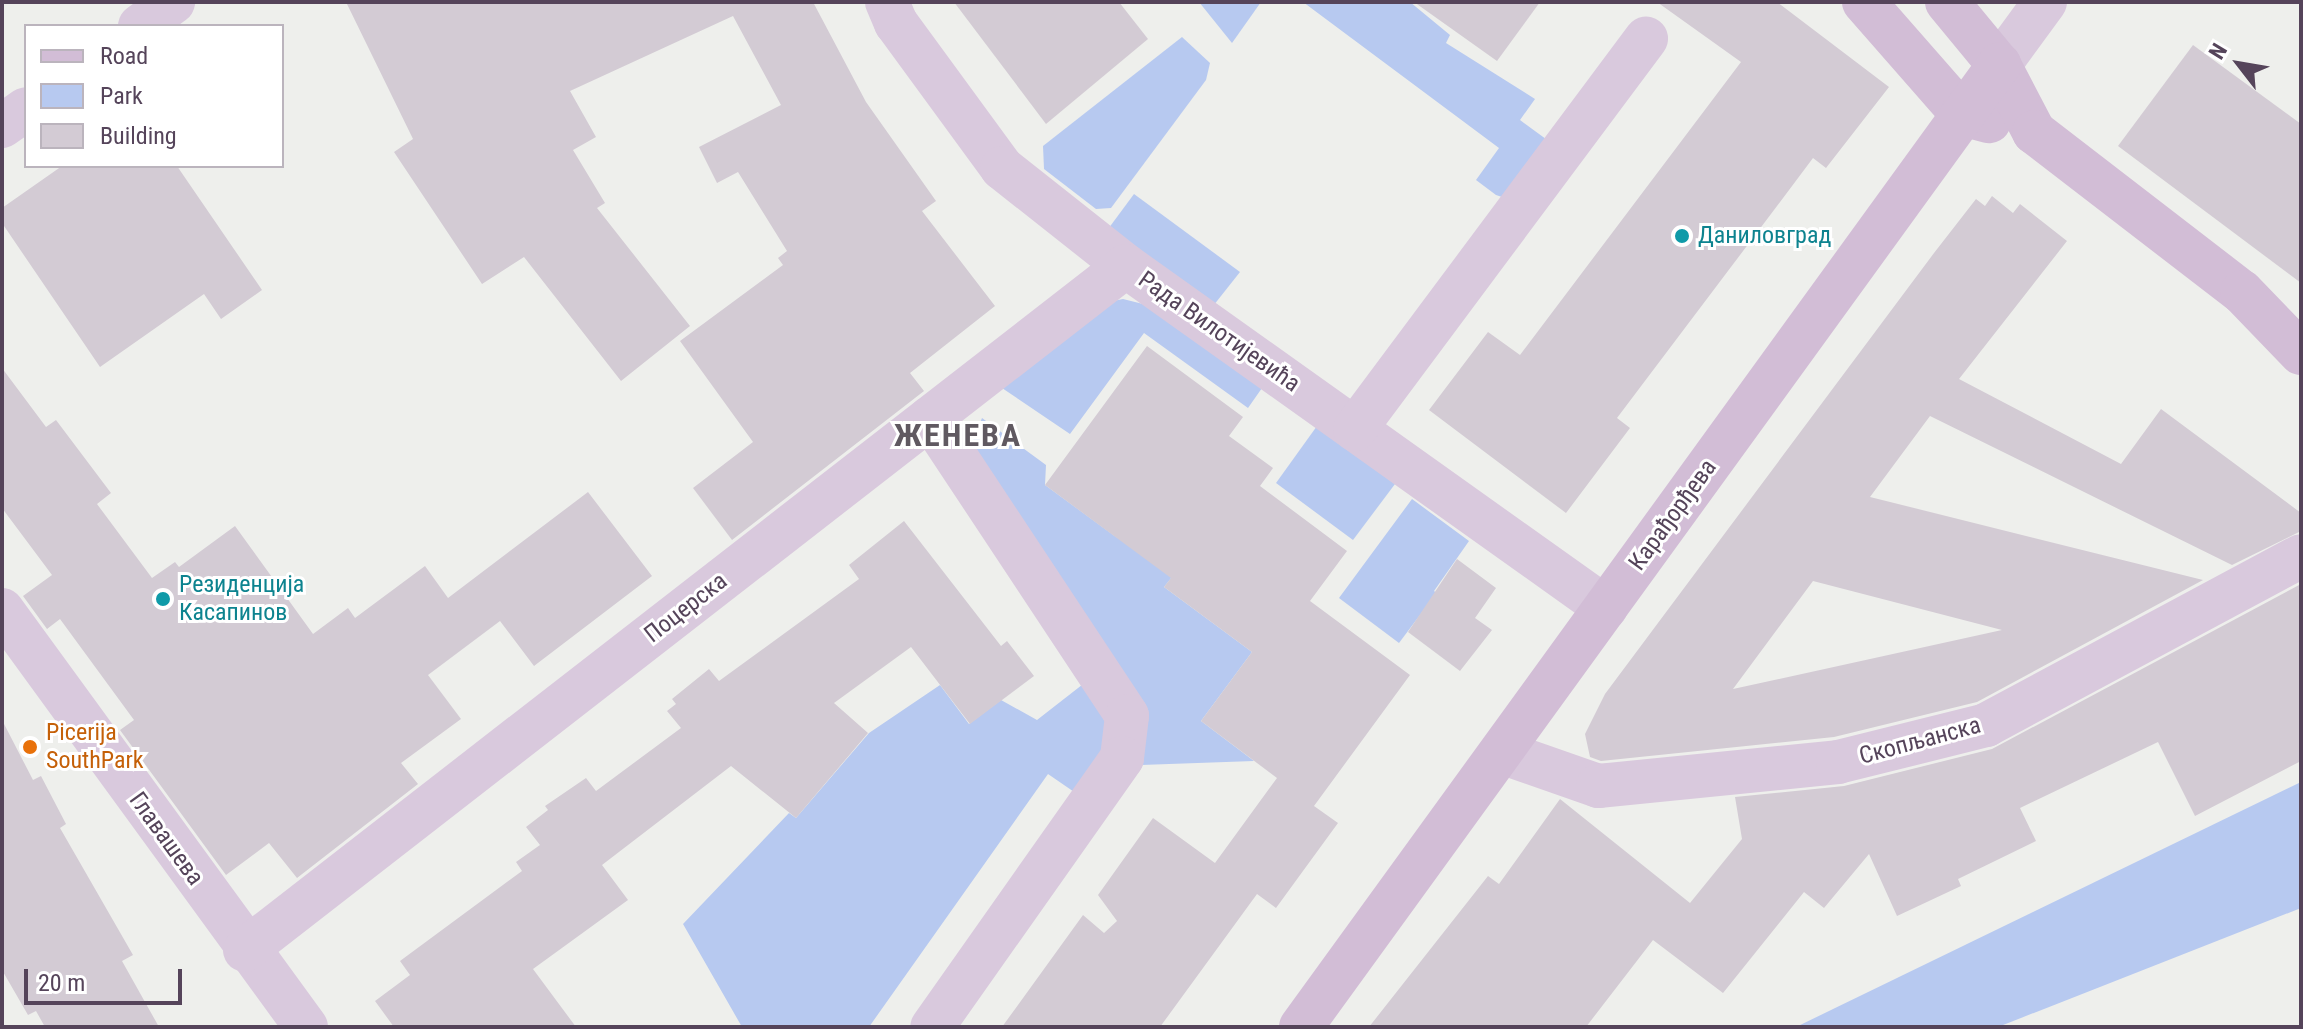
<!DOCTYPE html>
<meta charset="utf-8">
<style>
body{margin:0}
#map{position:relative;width:2303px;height:1029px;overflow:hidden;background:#eeefec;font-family:"Roboto Condensed",sans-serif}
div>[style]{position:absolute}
.green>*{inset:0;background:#b7c9f0}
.building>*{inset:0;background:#d3cbd4}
.street>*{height:44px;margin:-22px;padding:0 22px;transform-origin:22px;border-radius:22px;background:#d9c9dd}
.secondary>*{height:44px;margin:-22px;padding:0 22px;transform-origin:22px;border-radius:22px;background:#d2bdd6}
.dots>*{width:22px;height:22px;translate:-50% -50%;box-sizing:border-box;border:4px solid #fff;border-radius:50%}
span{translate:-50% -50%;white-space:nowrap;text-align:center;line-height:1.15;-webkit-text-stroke:6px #fff;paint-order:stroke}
.culture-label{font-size:24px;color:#0d838f}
.left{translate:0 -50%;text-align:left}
.street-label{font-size:24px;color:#55445a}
.food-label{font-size:24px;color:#c56008}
.district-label{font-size:32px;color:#605961;font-weight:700;letter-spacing:2px}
.frame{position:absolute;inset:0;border:4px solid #55445a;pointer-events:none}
.legend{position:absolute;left:24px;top:24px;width:260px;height:144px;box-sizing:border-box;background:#fff;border:2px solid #bbb4bd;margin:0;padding:10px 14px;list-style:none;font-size:24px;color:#55445a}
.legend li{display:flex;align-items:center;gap:16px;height:40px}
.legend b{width:40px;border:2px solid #bbb4bd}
.north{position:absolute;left:2199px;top:24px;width:80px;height:80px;-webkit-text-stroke:6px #fff;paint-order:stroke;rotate:301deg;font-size:22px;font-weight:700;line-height:32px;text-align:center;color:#55445a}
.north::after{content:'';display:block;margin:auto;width:28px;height:36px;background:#55445a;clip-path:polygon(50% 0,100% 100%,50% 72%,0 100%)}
.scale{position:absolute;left:24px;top:969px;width:158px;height:36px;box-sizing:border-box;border:4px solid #55445a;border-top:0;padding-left:10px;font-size:24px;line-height:28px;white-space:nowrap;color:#55445a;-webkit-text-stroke:6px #fff;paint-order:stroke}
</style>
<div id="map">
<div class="green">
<div style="clip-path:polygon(1199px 2px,1261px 2px,1232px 43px)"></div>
<div style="clip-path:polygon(1303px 2px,1410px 2px,1450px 35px,1446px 43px,1535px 99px,1520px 120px,1550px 142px,1502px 197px,1496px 195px,1476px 180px,1499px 148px)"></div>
<div style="clip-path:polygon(1182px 37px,1210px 63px,1206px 80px,1111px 208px,1096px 209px,1044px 169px,1043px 146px)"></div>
<div style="clip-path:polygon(1134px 194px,1240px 272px,1202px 320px,1097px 244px)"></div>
<div style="clip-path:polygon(1123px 299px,1143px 304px,1262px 388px,1248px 408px,1144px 333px,1070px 434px,1002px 388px,1113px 301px)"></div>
<div style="clip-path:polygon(982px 418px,1046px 465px,1045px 485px,1116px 537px,1184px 562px,1164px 587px,1252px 652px,1201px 721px,1254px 761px,1141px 765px,1080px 796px,1048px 774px,869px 1027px,742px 1027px,683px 924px,789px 813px,796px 818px,869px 733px,940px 685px,969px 724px,1001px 700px,1037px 720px,1096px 674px,972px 443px)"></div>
<div style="clip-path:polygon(1317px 426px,1395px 484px,1353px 540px,1276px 483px)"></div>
<div style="clip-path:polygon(1412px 499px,1469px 541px,1434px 591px,1444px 599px,1426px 607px,1399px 643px,1339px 598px)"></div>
<div style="clip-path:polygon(2301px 782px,2301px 908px,1998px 1027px,1796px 1027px)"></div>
</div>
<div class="building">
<div style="clip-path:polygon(346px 2px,813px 2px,866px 102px,936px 201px,922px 211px,995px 306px,910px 373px,924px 391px,732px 540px,693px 488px,753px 442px,680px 341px,783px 265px,778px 258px,787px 251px,738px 172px,717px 183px,699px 147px,781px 105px,733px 16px,570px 91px,596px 137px,573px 150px,605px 203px,597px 208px,690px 326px,621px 381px,524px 257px,482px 284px,394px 152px,413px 139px)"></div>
<div style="clip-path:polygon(954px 2px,1119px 2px,1148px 39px,1046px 124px)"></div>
<div style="clip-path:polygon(1414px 2px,1540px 2px,1497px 61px)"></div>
<div style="clip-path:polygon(1657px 2px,1777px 2px,1889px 87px,1826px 168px,1813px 158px,1774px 210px,1617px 418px,1630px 428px,1566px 513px,1429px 410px,1488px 332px,1520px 355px,1741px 62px)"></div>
<div style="clip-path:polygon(2193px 45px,2301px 124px,2301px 283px,2118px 146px)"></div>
<div style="clip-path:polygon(62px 166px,177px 166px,262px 290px,221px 319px,204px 294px,100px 367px,2px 223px,2px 208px)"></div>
<div style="clip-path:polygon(evenodd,1992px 196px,2013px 213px,2020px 204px,2067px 241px,1959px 379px,2121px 464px,2161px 409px,2301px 513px,2301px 531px,2232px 565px,1930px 416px,1870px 497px,2203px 580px,1977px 702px,1834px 737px,1601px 761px,1590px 757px,1585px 734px,1605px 694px,1934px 253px,1976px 199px,1985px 206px,1992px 196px,1813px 581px,2002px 630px,1733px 689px,1813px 581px)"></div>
<div style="clip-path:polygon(1147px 346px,1243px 417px,1229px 436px,1273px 468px,1260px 486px,1347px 551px,1310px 601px,1410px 675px,1314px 806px,1338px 823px,1276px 908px,1257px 894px,1160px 1027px,1002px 1027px,1083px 915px,1104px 933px,1117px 921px,1098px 895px,1153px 818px,1215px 863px,1277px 778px,1201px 721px,1252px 652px,1164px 587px,1171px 578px,1045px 485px)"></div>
<div style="clip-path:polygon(2px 368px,46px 427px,56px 420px,111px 493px,97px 504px,152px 578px,175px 562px,179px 567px,235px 526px,313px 634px,348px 608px,355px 618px,425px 566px,448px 598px,588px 492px,652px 576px,534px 666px,500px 621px,428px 675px,461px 719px,401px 763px,418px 784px,297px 878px,269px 843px,226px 875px,120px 730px,134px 720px,60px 619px,47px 629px,23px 596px,52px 575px,2px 508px)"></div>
<div style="clip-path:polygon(904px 521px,1001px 646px,1007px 641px,1034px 676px,970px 724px,911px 647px,834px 703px,868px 733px,796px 818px,731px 766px,602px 865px,628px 900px,533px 969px,576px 1027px,394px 1027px,375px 1001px,410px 975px,400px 961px,522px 871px,516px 862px,540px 845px,526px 827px,548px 810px,545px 806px,586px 778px,596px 791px,681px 728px,667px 711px,676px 704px,672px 699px,709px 669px,719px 681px,859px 579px,849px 565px)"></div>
<div style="clip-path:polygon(1457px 559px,1496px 588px,1475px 618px,1492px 630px,1460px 671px,1408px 632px)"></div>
<div style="clip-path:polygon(2301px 584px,2301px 761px,2195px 816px,2158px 742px,2020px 808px,2036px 841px,1958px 879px,1961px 886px,1897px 916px,1869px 854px,1824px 908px,1804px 892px,1723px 993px,1653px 940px,1586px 1027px,1369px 1027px,1488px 876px,1499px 884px,1560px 799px,1690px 903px,1742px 839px,1735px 797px,1844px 786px,1992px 749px)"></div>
<div style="clip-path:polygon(2px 720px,33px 780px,41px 776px,66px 824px,60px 828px,133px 955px,122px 961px,159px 1027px,45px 1027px,36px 1011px,28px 1015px,2px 970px)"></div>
</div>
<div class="street">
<div style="left:887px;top:2px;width:23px;rotate:67deg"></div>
<div style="left:896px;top:23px;width:180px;rotate:53.8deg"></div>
<div style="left:1002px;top:168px;width:158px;rotate:38.3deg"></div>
<div style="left:1126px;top:266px;width:589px;rotate:35.47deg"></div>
<div style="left:140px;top:26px;width:41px;rotate:-36deg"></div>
<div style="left:1999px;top:65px;width:78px;rotate:-53.9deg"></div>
<div style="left:2px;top:126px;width:29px;rotate:-35deg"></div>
<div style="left:930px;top:418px;width:357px;rotate:56.5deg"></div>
<div style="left:1127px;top:716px;width:42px;rotate:96.8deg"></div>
<div style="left:1122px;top:758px;width:329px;rotate:125.2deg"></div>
<div style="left:1355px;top:429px;width:487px;rotate:-53.3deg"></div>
<div style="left:2px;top:610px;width:516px;rotate:53.91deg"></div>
<div style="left:1504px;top:753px;width:100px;rotate:19.3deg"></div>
<div style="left:1598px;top:786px;width:241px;rotate:-5.7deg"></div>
<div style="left:1838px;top:762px;width:153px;rotate:-14deg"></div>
<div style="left:1986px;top:725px;width:357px;rotate:-28.2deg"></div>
<div style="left:245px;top:950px;width:1115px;rotate:-37.83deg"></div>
</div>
<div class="secondary">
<div style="left:1864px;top:2px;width:149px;rotate:48.8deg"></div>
<div style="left:1962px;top:114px;width:28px;rotate:15deg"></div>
<div style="left:1947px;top:2px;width:82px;rotate:50.5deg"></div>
<div style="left:1999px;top:65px;width:76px;rotate:62.4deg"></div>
<div style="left:2034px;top:132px;width:262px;rotate:37.6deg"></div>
<div style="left:2242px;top:292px;width:85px;rotate:46deg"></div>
<div style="left:1301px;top:1027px;width:1189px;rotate:-54.04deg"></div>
</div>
<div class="dots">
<div style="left:1682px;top:236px;background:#0f9aa8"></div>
<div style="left:163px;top:599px;background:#0f9aa8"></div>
<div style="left:30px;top:747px;background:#e8710a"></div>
</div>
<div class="culture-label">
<span class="left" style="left:1698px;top:236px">Даниловград</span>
<span class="left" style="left:179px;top:599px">Резиденција<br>Касапинов</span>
</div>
<div class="street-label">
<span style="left:1219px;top:332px;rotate:35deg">Рада Вилотијевића</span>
<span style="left:1673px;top:515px;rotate:-54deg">Карађорђева</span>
<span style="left:686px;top:608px;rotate:-38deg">Поцерска</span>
<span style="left:1920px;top:741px;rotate:-15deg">Скопљанска</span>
<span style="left:166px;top:839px;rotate:54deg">Главашева</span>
</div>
<div class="food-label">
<span class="left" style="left:46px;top:747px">Picerija<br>SouthPark</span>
</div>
<div class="district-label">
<span style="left:958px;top:435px">ЖЕНЕВА</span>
</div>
<div class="frame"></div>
<ul class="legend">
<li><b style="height:10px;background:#d2bdd6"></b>Road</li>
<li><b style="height:22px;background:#b7c9f0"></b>Park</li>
<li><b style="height:22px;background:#d3cbd4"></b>Building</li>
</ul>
<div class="north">N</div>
<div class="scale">20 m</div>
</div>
